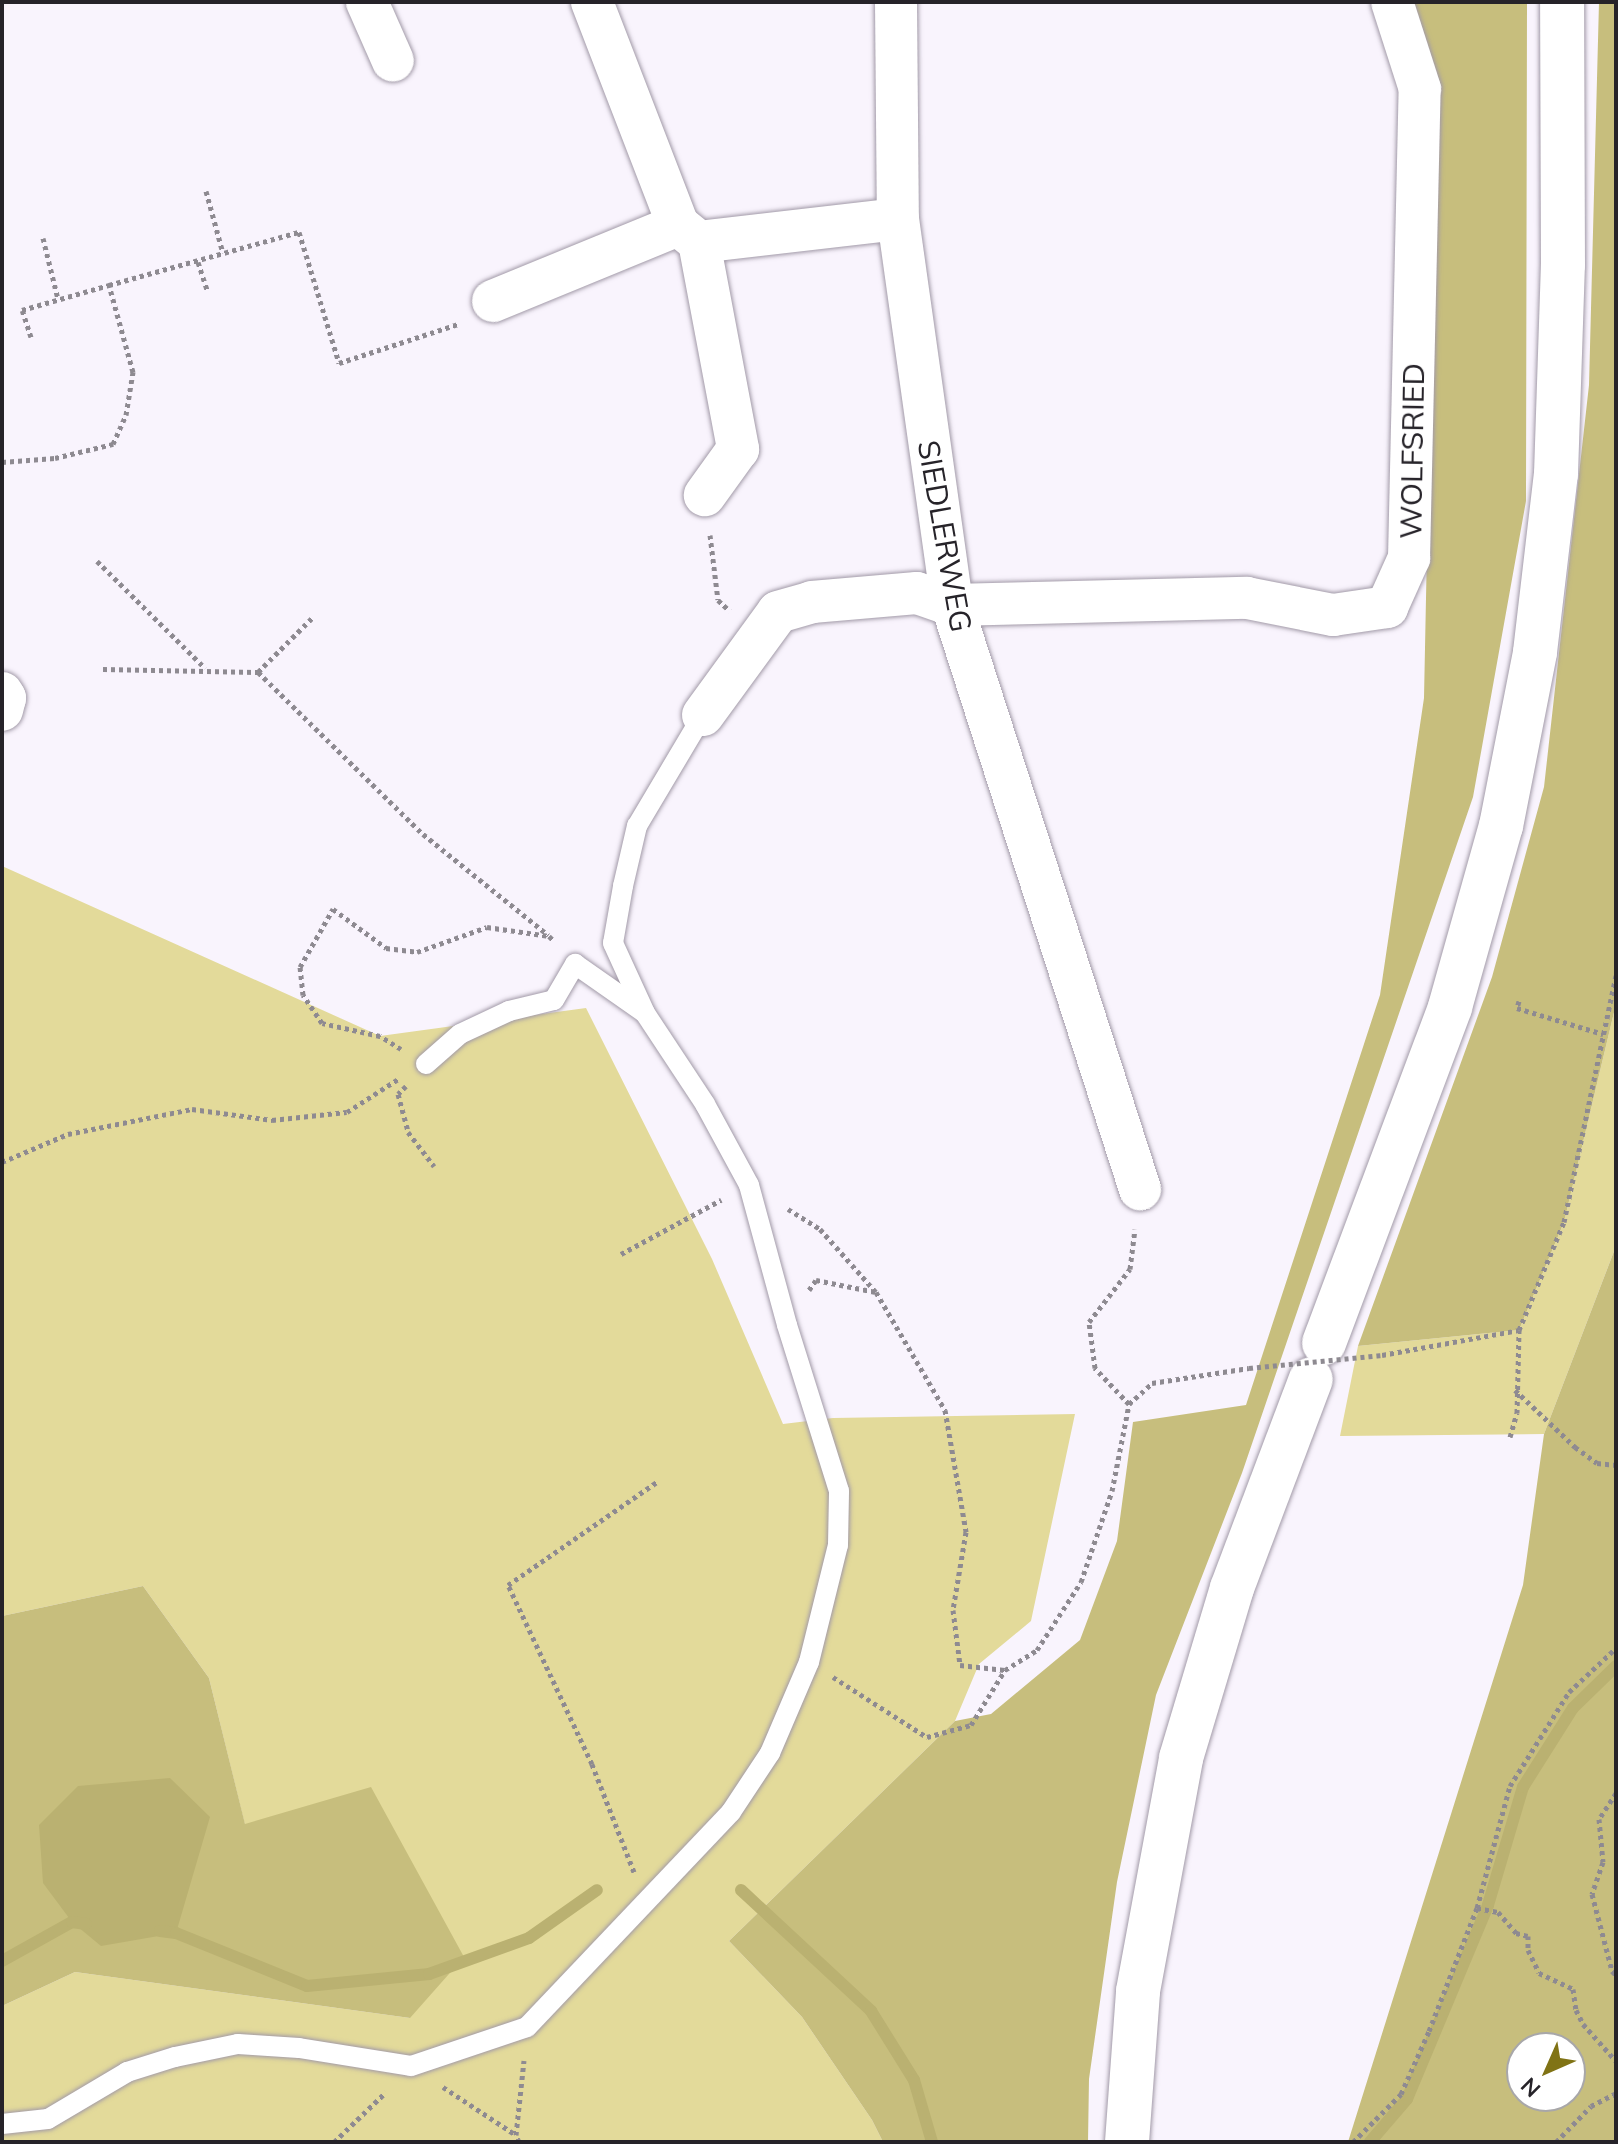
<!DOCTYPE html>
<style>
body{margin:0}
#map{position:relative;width:1618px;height:2144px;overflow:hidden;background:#f9f4fd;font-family:Mulish,sans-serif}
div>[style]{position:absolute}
.green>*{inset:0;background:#e3da9a}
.forest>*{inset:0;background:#c7be7d}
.water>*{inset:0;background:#bab171}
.stream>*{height:12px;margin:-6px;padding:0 6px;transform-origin:6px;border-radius:6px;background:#bab171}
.path>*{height:5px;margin-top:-2.5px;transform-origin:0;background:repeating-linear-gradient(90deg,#8e8a91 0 4px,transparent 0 8px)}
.roads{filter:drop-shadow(0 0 2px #a29aa8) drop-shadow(0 0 2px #a29aa8)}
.lane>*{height:20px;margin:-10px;padding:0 10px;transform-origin:10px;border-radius:10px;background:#fff}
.street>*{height:42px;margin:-21px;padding:0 21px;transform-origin:21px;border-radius:21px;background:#fff}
.secondary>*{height:44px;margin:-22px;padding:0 22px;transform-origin:22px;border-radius:22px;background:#fff}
.path-bridge>*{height:5px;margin-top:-2.5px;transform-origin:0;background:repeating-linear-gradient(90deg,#8e8a91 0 4px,transparent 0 8px)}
span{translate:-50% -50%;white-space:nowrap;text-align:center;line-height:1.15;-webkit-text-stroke:8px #fff;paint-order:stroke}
.street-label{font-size:30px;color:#262329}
.frame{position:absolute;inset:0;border:4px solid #262329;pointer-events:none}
.north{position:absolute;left:1506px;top:2032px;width:80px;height:80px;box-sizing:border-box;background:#fff;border:2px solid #a8a7a9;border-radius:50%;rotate:225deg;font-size:22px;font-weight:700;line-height:32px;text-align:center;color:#262329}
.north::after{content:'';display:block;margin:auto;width:28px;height:36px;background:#807315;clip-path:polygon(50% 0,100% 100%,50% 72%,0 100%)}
</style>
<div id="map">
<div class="green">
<div style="clip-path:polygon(2px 866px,380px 1036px,586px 1008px,712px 1259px,783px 1424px,833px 1418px,1075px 1414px,1031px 1621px,979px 1664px,955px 1721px,729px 1941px,802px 2017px,872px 2120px,883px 2142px,2px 2142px,2px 2006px,75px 1972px,410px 2018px,245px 1825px,209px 1678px,143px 1586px,2px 1616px)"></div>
<div style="clip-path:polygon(1616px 1004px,1616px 1246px,1544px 1434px,1340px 1436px,1358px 1346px,1519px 1330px,1564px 1222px)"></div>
</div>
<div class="forest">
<div style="clip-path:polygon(1409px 2px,1527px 2px,1526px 501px,1473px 797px,1242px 1473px,1156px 1695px,1117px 1882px,1089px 2079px,1088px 2142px,883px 2142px,872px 2120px,802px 2017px,729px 1941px,955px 1721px,991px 1714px,1080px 1640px,1117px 1541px,1133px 1422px,1246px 1405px,1380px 995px,1424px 698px,1436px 99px)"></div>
<div style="clip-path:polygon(1599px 2px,1616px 2px,1616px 1004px,1564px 1222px,1519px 1330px,1358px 1346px,1492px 977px,1544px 787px,1589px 385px)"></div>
<div style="clip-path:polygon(evenodd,1616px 1246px,1616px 2142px,1348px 2142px,1523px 1585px,1544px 1434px,1616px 1246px,1522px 2048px,1570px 2048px,1570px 2096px,1522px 2096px,1522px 2048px)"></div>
<div style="clip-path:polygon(143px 1586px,209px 1678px,245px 1824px,371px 1787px,464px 1957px,410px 2018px,75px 1972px,2px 2006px,2px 1616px)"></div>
</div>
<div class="water">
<div style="clip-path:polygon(170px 1778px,210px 1817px,176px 1933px,101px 1946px,72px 1922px,43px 1883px,39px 1825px,78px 1786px)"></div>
</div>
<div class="stream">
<div style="left:741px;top:1890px;width:178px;rotate:42.9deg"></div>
<div style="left:871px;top:2011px;width:81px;rotate:58.1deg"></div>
<div style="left:914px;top:2080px;width:65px;rotate:73.8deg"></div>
<div style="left:160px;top:1931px;width:16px;rotate:7deg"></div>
<div style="left:176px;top:1933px;width:141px;rotate:22deg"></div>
<div style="left:307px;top:1986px;width:123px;rotate:-5.6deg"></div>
<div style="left:429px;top:1974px;width:106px;rotate:-19.8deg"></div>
<div style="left:529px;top:1938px;width:83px;rotate:-35.2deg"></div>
<div style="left:2px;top:1961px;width:80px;rotate:-29.1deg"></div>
<div style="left:72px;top:1922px;width:14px;rotate:8deg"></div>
<div style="left:1370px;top:2142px;width:57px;rotate:-49.3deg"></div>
<div style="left:1407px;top:2099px;width:210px;rotate:-67.3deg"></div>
<div style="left:1488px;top:1905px;width:123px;rotate:-73.5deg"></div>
<div style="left:1523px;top:1787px;width:93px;rotate:-57.7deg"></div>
<div style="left:1573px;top:1708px;width:60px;rotate:-44.3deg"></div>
</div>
<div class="path">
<div style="left:206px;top:191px;width:64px;rotate:74.7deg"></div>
<div style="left:43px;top:238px;width:63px;rotate:76.2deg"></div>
<div style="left:198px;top:262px;width:29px;rotate:72deg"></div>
<div style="left:31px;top:337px;width:28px;rotate:-108deg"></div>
<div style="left:22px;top:310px;width:91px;rotate:-16deg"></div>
<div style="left:2px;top:462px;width:53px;rotate:-4.3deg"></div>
<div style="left:55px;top:458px;width:60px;rotate:-13.6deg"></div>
<div style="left:113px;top:444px;width:32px;rotate:-66deg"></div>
<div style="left:126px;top:415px;width:44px;rotate:-80.8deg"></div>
<div style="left:133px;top:372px;width:90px;rotate:-105.4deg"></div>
<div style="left:109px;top:285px;width:197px;rotate:-15.6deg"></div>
<div style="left:299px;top:232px;width:137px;rotate:73deg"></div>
<div style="left:339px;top:363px;width:125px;rotate:-18.1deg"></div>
<div style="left:710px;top:535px;width:65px;rotate:83deg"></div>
<div style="left:718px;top:600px;width:16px;rotate:43deg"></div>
<div style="left:97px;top:561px;width:152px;rotate:44.7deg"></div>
<div style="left:103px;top:669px;width:155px;rotate:1.1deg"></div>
<div style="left:258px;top:672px;width:231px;rotate:44.5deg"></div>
<div style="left:423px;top:834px;width:161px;rotate:38.9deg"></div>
<div style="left:258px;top:672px;width:79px;rotate:-45deg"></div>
<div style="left:1519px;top:1001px;width:7px;rotate:106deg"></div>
<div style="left:1517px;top:1008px;width:90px;rotate:16.8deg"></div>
<div style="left:401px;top:1049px;width:25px;rotate:-148deg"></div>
<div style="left:380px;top:1036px;width:59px;rotate:-167.4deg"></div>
<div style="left:322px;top:1023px;width:34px;rotate:-124deg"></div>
<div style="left:303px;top:995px;width:28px;rotate:-96deg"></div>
<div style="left:300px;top:967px;width:67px;rotate:-60.4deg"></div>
<div style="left:333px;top:909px;width:66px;rotate:36.3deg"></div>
<div style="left:386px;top:948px;width:31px;rotate:7deg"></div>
<div style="left:417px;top:952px;width:74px;rotate:-19.7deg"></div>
<div style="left:487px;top:927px;width:63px;rotate:8.3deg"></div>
<div style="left:549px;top:936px;width:7px;rotate:45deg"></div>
<div style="left:406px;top:1086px;width:11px;rotate:135deg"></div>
<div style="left:398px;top:1094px;width:39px;rotate:75deg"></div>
<div style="left:408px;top:1132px;width:43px;rotate:52.6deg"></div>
<div style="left:2px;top:1162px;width:72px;rotate:-23deg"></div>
<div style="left:68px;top:1134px;width:126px;rotate:-11.4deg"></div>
<div style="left:192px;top:1109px;width:81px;rotate:7.8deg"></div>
<div style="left:272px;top:1120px;width:75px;rotate:-6.1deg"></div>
<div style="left:347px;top:1112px;width:63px;rotate:-32.7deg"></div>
<div style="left:788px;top:1209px;width:38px;rotate:32deg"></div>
<div style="left:820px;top:1229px;width:84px;rotate:48.4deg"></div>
<div style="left:876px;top:1292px;width:137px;rotate:59.7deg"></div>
<div style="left:945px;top:1410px;width:124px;rotate:80.2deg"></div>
<div style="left:966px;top:1532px;width:79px;rotate:99.5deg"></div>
<div style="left:953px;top:1610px;width:55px;rotate:82.7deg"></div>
<div style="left:960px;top:1665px;width:45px;rotate:6.3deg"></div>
<div style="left:1005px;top:1670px;width:38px;rotate:-32deg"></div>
<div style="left:1037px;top:1650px;width:81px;rotate:-57.1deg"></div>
<div style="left:1081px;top:1582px;width:96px;rotate:-71.2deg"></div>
<div style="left:1112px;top:1491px;width:89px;rotate:-78.9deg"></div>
<div style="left:1129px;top:1404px;width:31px;rotate:-42deg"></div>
<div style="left:1152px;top:1383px;width:98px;rotate:-8.8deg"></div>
<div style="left:621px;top:1254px;width:114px;rotate:-28.4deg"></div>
<div style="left:809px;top:1290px;width:12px;rotate:-55deg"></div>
<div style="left:816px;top:1280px;width:61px;rotate:11.3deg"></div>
<div style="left:1382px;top:1355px;width:139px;rotate:-10.3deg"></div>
<div style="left:1515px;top:1390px;width:83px;rotate:43.5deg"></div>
<div style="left:1575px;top:1447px;width:27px;rotate:36deg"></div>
<div style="left:1597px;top:1463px;width:19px;rotate:6deg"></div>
<div style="left:1129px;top:1404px;width:50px;rotate:-133.4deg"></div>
<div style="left:1095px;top:1368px;width:46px;rotate:-97.4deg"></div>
<div style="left:1089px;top:1322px;width:67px;rotate:-52.3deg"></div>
<div style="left:1130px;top:1269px;width:40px;rotate:-82.9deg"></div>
<div style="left:1510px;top:1437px;width:25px;rotate:-74deg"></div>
<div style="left:1517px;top:1413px;width:83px;rotate:-88.6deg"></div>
<div style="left:1519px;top:1330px;width:117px;rotate:-67.4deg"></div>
<div style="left:1564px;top:1222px;width:252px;rotate:-78.1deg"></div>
<div style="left:833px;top:1677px;width:112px;rotate:32.6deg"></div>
<div style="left:927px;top:1737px;width:46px;rotate:-15.3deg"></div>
<div style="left:971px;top:1725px;width:65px;rotate:-58.3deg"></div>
<div style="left:1616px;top:1793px;width:31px;rotate:123deg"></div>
<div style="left:1599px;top:1819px;width:43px;rotate:84.7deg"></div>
<div style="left:1603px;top:1862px;width:34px;rotate:109deg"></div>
<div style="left:1592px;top:1894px;width:80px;rotate:75.4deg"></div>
<div style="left:1612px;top:1971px;width:6px;rotate:45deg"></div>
<div style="left:634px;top:1872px;width:116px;rotate:-111.3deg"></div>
<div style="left:592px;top:1764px;width:198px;rotate:-115.1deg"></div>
<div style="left:508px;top:1585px;width:183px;rotate:-34.7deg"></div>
<div style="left:1477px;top:1908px;width:21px;rotate:11deg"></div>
<div style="left:1498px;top:1912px;width:28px;rotate:49deg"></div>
<div style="left:1516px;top:1933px;width:12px;rotate:14deg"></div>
<div style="left:1528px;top:1936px;width:14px;rotate:90deg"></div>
<div style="left:1528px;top:1950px;width:25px;rotate:64deg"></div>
<div style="left:1539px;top:1973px;width:38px;rotate:25deg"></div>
<div style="left:1573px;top:1989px;width:21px;rotate:82deg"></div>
<div style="left:1576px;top:2010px;width:16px;rotate:63deg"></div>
<div style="left:1583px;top:2024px;width:50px;rotate:48.3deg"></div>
<div style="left:443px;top:2087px;width:87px;rotate:33.3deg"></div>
<div style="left:334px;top:2142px;width:72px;rotate:-43.9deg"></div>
<div style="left:519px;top:2142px;width:8px;rotate:-113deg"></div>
<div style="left:516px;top:2135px;width:75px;rotate:-83.9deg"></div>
<div style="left:1353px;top:2142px;width:68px;rotate:-45deg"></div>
<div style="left:1401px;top:2094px;width:69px;rotate:-66deg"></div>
<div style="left:1429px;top:2031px;width:132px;rotate:-68.7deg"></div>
<div style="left:1477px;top:1908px;width:126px;rotate:-74.9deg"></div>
<div style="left:1510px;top:1786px;width:111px;rotate:-57.9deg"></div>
<div style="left:1569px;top:1692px;width:64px;rotate:-43.1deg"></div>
<div style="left:1556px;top:2142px;width:50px;rotate:-45.8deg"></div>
<div style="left:1591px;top:2106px;width:28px;rotate:-27deg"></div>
</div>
<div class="roads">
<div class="lane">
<div style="left:426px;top:1064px;width:45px;rotate:-41.4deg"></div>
<div style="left:460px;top:1034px;width:54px;rotate:-25.1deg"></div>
<div style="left:509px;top:1011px;width:46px;rotate:-13.7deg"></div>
<div style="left:554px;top:1000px;width:42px;rotate:-59.7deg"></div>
<div style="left:575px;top:964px;width:85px;rotate:35deg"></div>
<div style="left:645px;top:1013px;width:77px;rotate:-114.6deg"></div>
<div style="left:613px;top:943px;width:58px;rotate:-80deg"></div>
<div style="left:623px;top:886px;width:62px;rotate:-76.9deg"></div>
<div style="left:637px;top:826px;width:129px;rotate:-59.3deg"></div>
<div style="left:2px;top:2124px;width:46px;rotate:-6.2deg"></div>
<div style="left:48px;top:2119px;width:92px;rotate:-30.7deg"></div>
<div style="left:127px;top:2072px;width:50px;rotate:-17.4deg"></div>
<div style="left:175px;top:2057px;width:64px;rotate:-11.7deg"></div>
<div style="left:238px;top:2044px;width:61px;rotate:3.8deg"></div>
<div style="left:299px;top:2048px;width:113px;rotate:9.1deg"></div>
<div style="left:411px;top:2066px;width:122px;rotate:-18.6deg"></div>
<div style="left:527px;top:2027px;width:296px;rotate:-46.5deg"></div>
<div style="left:731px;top:1812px;width:71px;rotate:-56.5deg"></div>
<div style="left:770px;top:1753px;width:99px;rotate:-66.8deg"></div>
<div style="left:809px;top:1662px;width:121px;rotate:-76.1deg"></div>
<div style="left:838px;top:1545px;width:54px;rotate:-88.9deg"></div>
<div style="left:839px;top:1491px;width:174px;rotate:-107.4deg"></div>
<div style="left:787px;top:1325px;width:145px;rotate:-105.2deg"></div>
<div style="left:749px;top:1185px;width:92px;rotate:-118.5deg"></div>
<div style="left:705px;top:1104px;width:109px;rotate:-123.4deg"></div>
</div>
<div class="street">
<div style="left:367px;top:2px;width:64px;rotate:66.2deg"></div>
<div style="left:592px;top:2px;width:239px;rotate:68.9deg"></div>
<div style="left:678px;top:225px;width:27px;rotate:39deg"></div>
<div style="left:699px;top:242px;width:211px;rotate:79.3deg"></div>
<div style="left:738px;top:449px;width:57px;rotate:125.7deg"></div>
<div style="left:896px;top:2px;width:217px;rotate:89.5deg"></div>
<div style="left:898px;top:219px;width:390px;rotate:82deg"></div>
<div style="left:952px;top:605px;width:614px;rotate:72.16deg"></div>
<div style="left:699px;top:242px;width:200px;rotate:-6.6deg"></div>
<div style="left:493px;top:301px;width:200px;rotate:-22.3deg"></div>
<div style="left:2px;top:693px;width:6px;rotate:59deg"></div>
<div style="left:5px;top:698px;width:12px;rotate:104deg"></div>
<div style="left:703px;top:715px;width:127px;rotate:-53.9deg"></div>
<div style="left:778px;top:612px;width:35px;rotate:-16deg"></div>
<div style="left:812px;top:602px;width:105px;rotate:-4.9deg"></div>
<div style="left:917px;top:593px;width:37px;rotate:19deg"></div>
<div style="left:952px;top:605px;width:295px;rotate:-1.4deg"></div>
<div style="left:1247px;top:598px;width:88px;rotate:11.2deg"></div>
<div style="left:1333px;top:615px;width:55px;rotate:-8.4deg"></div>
<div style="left:1387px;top:607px;width:54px;rotate:-65.8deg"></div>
<div style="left:1409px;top:558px;width:469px;rotate:-88.7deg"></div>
<div style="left:1420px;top:89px;width:91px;rotate:-107.8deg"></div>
</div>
<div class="secondary">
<div style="left:1324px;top:1343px;width:359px;rotate:-69.4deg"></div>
<div style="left:1450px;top:1007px;width:188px;rotate:-74.3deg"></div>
<div style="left:1501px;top:826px;width:177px;rotate:-78.9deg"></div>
<div style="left:1535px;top:652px;width:179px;rotate:-83.3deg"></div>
<div style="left:1556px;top:474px;width:209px;rotate:-88.1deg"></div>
<div style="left:1563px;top:265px;width:263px;rotate:-90.2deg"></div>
<div style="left:1127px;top:2142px;width:151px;rotate:-85.8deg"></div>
<div style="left:1138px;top:1991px;width:237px;rotate:-79.5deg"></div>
<div style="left:1181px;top:1758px;width:177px;rotate:-73.3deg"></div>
<div style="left:1232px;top:1588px;width:223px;rotate:-69.3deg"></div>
</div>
</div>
<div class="path-bridge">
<div style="left:1249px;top:1368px;width:134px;rotate:-5.6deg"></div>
</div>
<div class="street-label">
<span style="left:1412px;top:451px;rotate:-89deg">WOLFSRIED</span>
<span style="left:945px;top:536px;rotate:80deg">SIEDLERWEG</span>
</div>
<div class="frame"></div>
<div class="north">N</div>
</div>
